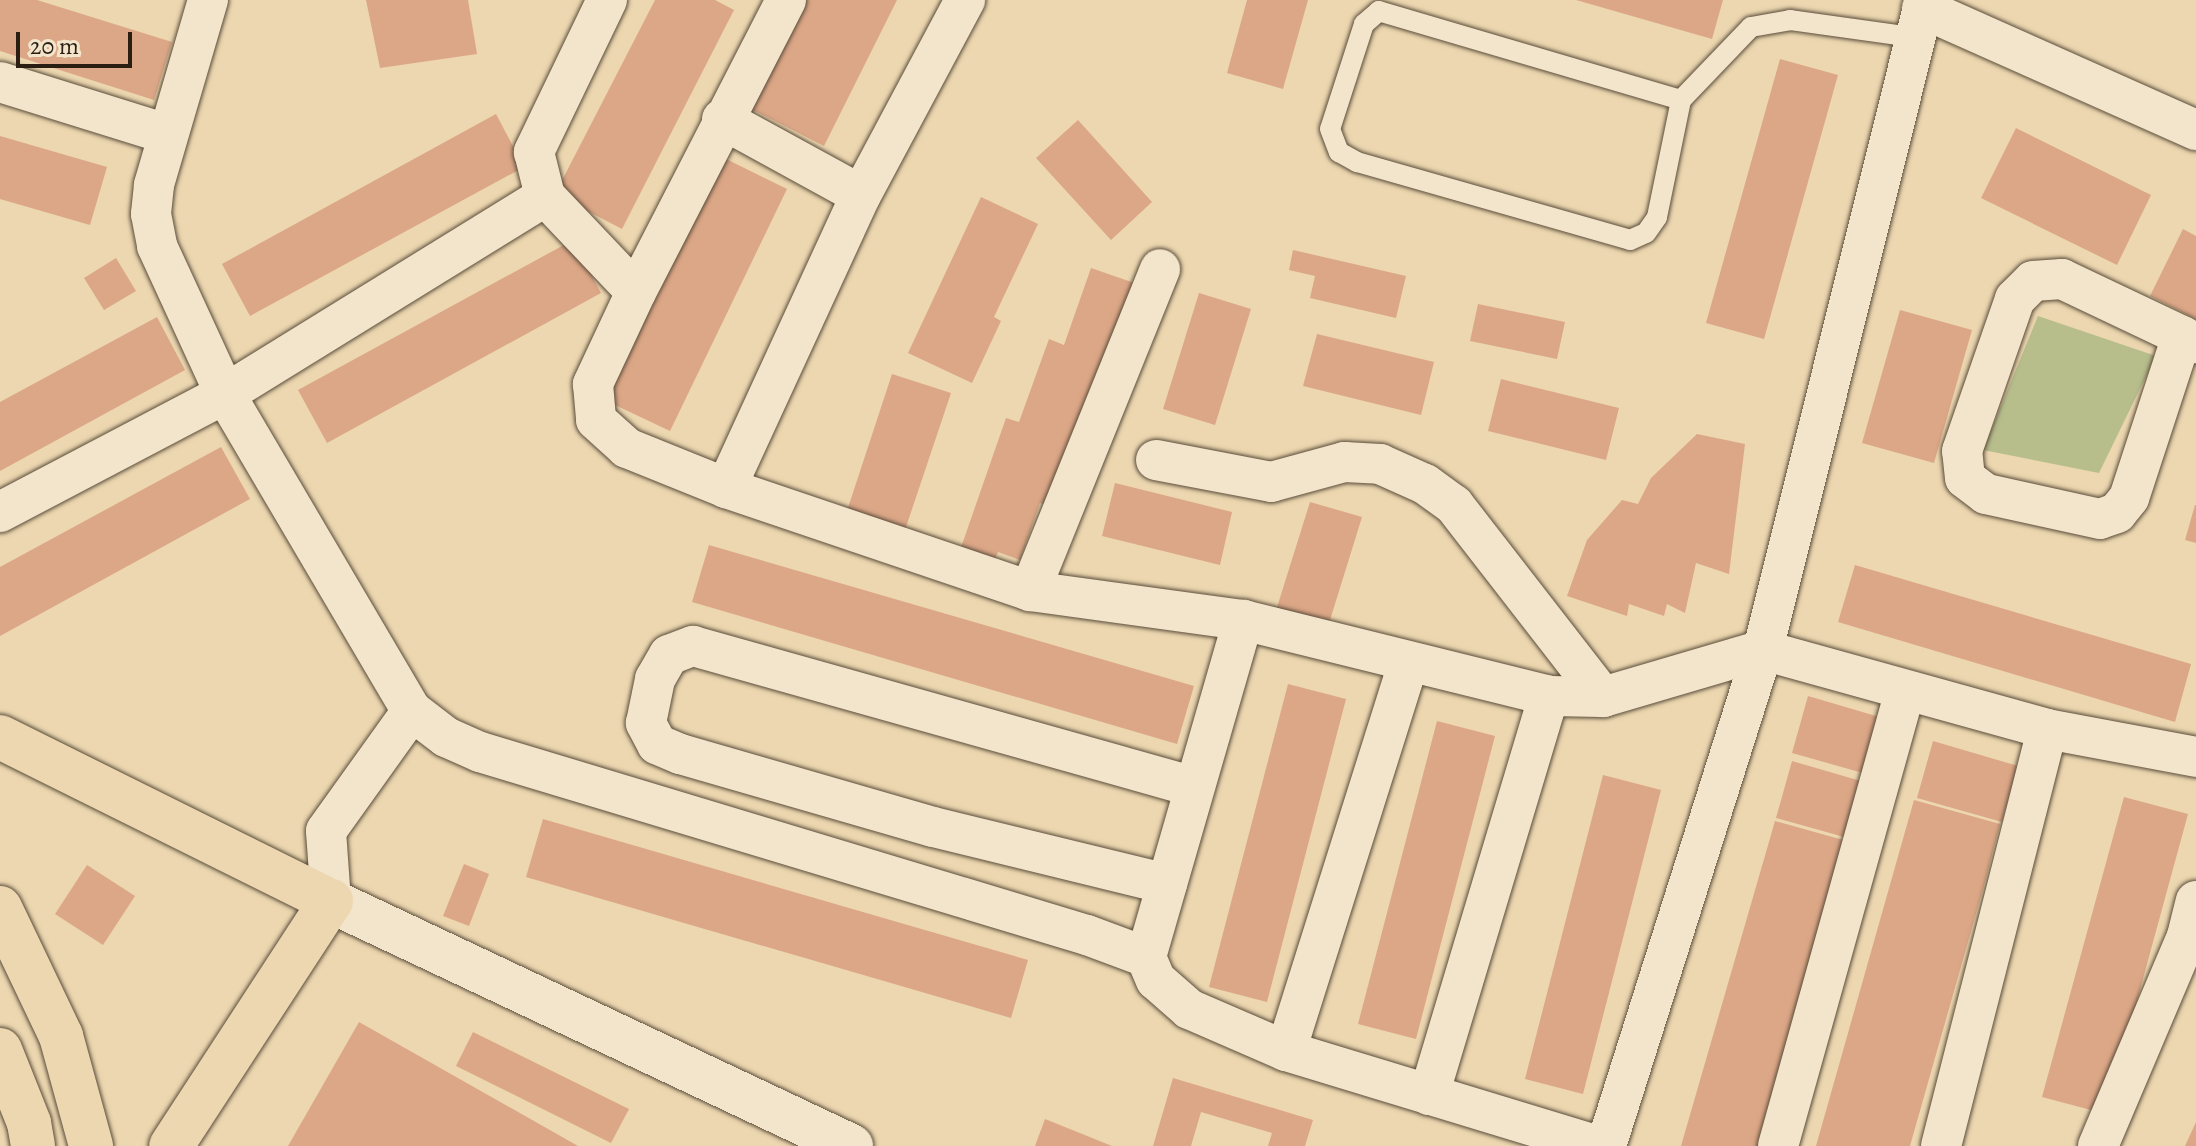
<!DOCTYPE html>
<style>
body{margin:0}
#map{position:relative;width:2196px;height:1146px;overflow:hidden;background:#ecd7b0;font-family:Alegreya,serif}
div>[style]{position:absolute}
.green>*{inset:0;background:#b7be8c}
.building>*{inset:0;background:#dca787}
.roads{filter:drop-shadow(0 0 2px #5a4c3a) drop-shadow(0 0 2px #5a4c3a)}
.service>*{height:20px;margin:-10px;padding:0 10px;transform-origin:10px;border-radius:10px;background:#f3e5cc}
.minor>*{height:40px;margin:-20px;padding:0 20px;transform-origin:20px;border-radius:20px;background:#f3e5cc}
.tertiary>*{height:44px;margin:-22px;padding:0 22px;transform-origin:22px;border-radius:22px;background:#f3e5cc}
.trunk>*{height:44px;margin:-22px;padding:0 22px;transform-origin:22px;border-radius:22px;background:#ecd7b0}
span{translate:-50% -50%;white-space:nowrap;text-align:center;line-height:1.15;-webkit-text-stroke:8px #f3e5cc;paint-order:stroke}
.scale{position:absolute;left:16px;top:32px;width:116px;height:36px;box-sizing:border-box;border:4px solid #2a1e12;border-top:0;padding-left:10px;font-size:24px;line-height:28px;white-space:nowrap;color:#2a1e12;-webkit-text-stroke:6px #f3e5cc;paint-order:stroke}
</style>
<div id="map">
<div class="green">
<div style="clip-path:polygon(2038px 316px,2156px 356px,2099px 473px,1983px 450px)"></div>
</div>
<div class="building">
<div style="clip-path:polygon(0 0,37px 0,172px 42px,154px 100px,0 51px)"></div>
<div style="clip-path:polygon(366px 0,468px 0,477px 54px,380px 68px)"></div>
<div style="clip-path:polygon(655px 0,715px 0,734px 10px,622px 229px,555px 194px)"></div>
<div style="clip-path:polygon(807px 0,897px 0,824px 146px,751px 109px)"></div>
<div style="clip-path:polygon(1247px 0,1308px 0,1283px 89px,1227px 73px)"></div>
<div style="clip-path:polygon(1576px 0,1723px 0,1712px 39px)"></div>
<div style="clip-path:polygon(1780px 59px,1838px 75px,1764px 339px,1706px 323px)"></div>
<div style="clip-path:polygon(496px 114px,524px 167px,250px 316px,222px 264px)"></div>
<div style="clip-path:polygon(1078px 120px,1152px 202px,1111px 240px,1036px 158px)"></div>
<div style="clip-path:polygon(2016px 128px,2151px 195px,2117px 265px,1981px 198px)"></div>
<div style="clip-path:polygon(0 136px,107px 167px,90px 225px,0 199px)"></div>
<div style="clip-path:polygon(714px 153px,787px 189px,670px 431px,596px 396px)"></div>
<div style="clip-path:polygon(981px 197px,1038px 224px,994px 317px,1001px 321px,972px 383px,908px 353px)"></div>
<div style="clip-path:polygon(2183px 229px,2196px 236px,2196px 319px,2150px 296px)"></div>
<div style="clip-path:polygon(573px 240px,601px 293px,327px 443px,298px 390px)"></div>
<div style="clip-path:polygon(1293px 250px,1406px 276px,1396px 318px,1310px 298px,1315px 276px,1289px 270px)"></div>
<div style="clip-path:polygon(116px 258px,136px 291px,104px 310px,84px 278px)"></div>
<div style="clip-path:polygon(1091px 268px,1143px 286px,1052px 507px,1040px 503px,1020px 560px,998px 552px,991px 570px,957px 559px,1006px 418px,1019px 422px,1049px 339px,1064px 345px)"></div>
<div style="clip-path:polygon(1199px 293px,1251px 309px,1215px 425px,1163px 409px)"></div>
<div style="clip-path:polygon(1478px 304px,1565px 322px,1557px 359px,1470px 341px)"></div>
<div style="clip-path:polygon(1900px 310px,1972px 330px,1934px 463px,1862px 443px)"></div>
<div style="clip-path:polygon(157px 317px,185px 370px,0 471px,0 402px)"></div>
<div style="clip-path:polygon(1317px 334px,1434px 362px,1421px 415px,1303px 386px)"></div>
<div style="clip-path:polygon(892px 374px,951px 393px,902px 539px,844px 520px)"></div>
<div style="clip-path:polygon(1501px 379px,1619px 408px,1606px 460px,1488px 431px)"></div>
<div style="clip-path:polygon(1697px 434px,1745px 444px,1729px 574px,1696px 563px,1685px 613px,1667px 604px,1664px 616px,1629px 604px,1627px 616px,1567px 596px,1587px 540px,1622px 500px,1638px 504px,1651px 478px)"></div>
<div style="clip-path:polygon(221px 447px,250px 499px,0 636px,0 567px)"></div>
<div style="clip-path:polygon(1115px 483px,1232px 512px,1220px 565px,1102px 536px)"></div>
<div style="clip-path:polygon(1310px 502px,1362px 517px,1326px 633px,1274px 617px)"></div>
<div style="clip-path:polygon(2195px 505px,2196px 505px,2196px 543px,2185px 540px)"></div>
<div style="clip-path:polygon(709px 545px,1194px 686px,1177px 744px,692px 602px)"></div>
<div style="clip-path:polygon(1855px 565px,2191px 664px,2175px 722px,1838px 622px)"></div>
<div style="clip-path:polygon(1288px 684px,1346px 699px,1267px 1002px,1209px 987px)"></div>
<div style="clip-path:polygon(1808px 696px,1893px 721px,1877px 777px,1792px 753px)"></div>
<div style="clip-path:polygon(1437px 721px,1495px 736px,1416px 1039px,1358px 1024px)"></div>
<div style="clip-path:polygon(1933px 741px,2018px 766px,2002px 822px,1917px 798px)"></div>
<div style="clip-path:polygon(1792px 761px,1878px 786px,1862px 842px,1776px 818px)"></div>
<div style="clip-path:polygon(1603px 775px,1661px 790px,1583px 1094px,1525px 1079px)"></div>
<div style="clip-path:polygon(2124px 797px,2188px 814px,2106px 1114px,2042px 1097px)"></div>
<div style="clip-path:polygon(1914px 800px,2000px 824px,1985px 882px,1910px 1146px,1816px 1146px)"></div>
<div style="clip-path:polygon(543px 819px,1028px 960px,1011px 1018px,526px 877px)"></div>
<div style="clip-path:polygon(1775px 821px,1861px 845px,1774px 1146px,1681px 1146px)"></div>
<div style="clip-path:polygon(464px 864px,489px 874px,469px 926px,443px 916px)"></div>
<div style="clip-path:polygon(87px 865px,135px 896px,103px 945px,55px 914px)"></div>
<div style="clip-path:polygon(359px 1022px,578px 1146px,288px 1146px)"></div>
<div style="clip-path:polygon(473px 1032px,629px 1109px,611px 1143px,456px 1066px)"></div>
<div style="clip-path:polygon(1173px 1078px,1313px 1120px,1305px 1146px,1268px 1146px,1272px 1133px,1201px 1112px,1191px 1146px,1153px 1146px)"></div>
<div style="clip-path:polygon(1045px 1119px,1112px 1146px,1035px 1146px)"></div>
<div style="clip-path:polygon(2196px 1122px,2196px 1146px,2185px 1146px)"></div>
</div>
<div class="roads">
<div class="service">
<div style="left:1681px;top:100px;width:315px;rotate:-163.6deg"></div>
<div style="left:1379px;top:11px;width:20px;rotate:139deg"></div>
<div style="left:1364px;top:24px;width:110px;rotate:107.9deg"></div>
<div style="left:1330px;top:129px;width:25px;rotate:69deg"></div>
<div style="left:1339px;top:152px;width:21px;rotate:29deg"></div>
<div style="left:1357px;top:162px;width:284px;rotate:15.9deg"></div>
<div style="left:1630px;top:240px;width:17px;rotate:-24deg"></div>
<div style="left:1646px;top:233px;width:19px;rotate:-55deg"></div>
<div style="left:1657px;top:217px;width:119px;rotate:-78.4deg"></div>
<div style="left:1681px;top:100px;width:101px;rotate:-46.2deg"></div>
<div style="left:1751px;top:27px;width:40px;rotate:-10deg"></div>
<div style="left:1790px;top:20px;width:123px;rotate:7.9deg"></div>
</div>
<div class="minor">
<div style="left:208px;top:0;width:193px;rotate:106.3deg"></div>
<div style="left:154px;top:185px;width:29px;rotate:96deg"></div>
<div style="left:151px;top:214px;width:33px;rotate:79deg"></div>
<div style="left:157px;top:246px;width:163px;rotate:65.3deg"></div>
<div style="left:225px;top:394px;width:368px;rotate:59.5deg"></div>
<div style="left:412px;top:711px;width:43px;rotate:37.4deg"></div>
<div style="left:446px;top:737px;width:37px;rotate:24deg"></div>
<div style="left:480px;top:752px;width:634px;rotate:16.78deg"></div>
<div style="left:1087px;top:935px;width:63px;rotate:20.4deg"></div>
<div style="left:1146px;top:957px;width:25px;rotate:67deg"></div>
<div style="left:1156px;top:980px;width:44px;rotate:41.3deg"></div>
<div style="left:1189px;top:1009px;width:106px;rotate:23.4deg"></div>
<div style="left:1286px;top:1051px;width:326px;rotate:16.9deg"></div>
<div style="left:607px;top:0;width:169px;rotate:115.7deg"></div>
<div style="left:534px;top:152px;width:45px;rotate:76deg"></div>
<div style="left:545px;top:196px;width:132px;rotate:46.5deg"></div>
<div style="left:636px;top:292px;width:102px;rotate:115.1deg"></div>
<div style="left:593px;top:384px;width:36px;rotate:85deg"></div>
<div style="left:596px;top:420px;width:42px;rotate:42.1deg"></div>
<div style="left:627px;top:448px;width:107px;rotate:22deg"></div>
<div style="left:726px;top:488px;width:321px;rotate:18.7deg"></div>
<div style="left:1030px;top:591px;width:215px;rotate:7.8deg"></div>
<div style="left:1243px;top:620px;width:315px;rotate:13.9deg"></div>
<div style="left:1549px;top:696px;width:54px;rotate:1.1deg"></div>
<div style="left:1603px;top:697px;width:167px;rotate:-16.4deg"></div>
<div style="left:1763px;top:650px;width:295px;rotate:15.5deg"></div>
<div style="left:2047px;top:729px;width:152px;rotate:10.6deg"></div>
<div style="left:1922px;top:8px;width:300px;rotate:24deg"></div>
<div style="left:0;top:82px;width:175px;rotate:17.3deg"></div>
<div style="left:722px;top:119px;width:158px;rotate:28.7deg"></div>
<div style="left:636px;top:292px;width:328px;rotate:-62.8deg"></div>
<div style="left:2182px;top:336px;width:170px;rotate:108.1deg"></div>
<div style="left:2129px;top:498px;width:19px;rotate:129deg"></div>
<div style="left:2117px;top:513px;width:18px;rotate:161deg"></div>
<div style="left:2100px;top:519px;width:117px;rotate:-167.6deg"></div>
<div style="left:1986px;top:494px;width:26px;rotate:-143deg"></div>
<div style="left:1965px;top:478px;width:27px;rotate:-96deg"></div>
<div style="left:1962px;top:451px;width:161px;rotate:-70.8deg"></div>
<div style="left:2015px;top:299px;width:25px;rotate:-45deg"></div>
<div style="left:2033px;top:281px;width:29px;rotate:-4deg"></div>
<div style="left:2062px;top:279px;width:133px;rotate:25.4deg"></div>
<div style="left:2182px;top:336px;width:16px;rotate:27deg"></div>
<div style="left:1156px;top:460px;width:117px;rotate:10.8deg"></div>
<div style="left:1271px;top:482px;width:76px;rotate:-15.3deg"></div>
<div style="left:1344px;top:462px;width:36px;rotate:3deg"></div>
<div style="left:1380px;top:464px;width:49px;rotate:24deg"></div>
<div style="left:1425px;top:484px;width:36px;rotate:36deg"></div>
<div style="left:1454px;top:505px;width:243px;rotate:52.2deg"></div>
<div style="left:726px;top:488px;width:323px;rotate:-65.3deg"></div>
<div style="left:861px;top:195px;width:221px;rotate:-61.9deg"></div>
<div style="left:0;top:512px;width:254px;rotate:-27.7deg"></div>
<div style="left:225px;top:394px;width:376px;rotate:-31.7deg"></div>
<div style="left:1030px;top:591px;width:347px;rotate:-68deg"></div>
<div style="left:1167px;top:884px;width:241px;rotate:-166.3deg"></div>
<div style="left:933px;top:827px;width:263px;rotate:-163.9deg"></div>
<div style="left:680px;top:754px;width:25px;rotate:-157deg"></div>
<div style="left:657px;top:744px;width:24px;rotate:-118deg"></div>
<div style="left:646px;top:723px;width:45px;rotate:-78.4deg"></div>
<div style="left:655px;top:679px;width:28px;rotate:-60deg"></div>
<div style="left:669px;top:655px;width:26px;rotate:-21deg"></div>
<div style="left:693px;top:646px;width:521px;rotate:15.69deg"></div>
<div style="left:331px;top:901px;width:70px;rotate:-94.1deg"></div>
<div style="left:326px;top:831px;width:148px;rotate:-54.4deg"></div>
<div style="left:1146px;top:957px;width:351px;rotate:-73.9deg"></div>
<div style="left:1286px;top:1051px;width:405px;rotate:-72.5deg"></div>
<div style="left:1429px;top:1095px;width:417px;rotate:-73.3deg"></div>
<div style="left:1606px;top:1146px;width:520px;rotate:-72.44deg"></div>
<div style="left:1763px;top:650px;width:670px;rotate:-76.01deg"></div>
<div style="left:1778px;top:1146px;width:473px;rotate:-74.4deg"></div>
<div style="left:1941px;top:1146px;width:430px;rotate:-75.7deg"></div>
<div style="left:2098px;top:1146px;width:228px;rotate:-67deg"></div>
<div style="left:2187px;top:936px;width:36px;rotate:-76deg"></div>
</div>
<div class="tertiary">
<div style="left:331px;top:901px;width:575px;rotate:25.23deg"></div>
</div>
<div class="trunk">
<div style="left:0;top:737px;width:369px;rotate:26.4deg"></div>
<div style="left:331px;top:901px;width:293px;rotate:123.1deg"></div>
<div style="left:0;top:908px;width:142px;rotate:64.5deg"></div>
<div style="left:61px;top:1036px;width:114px;rotate:74.7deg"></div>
<div style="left:0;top:1050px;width:79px;rotate:68.3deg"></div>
<div style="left:29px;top:1123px;width:23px;rotate:80deg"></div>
</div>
</div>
<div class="scale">20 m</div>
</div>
